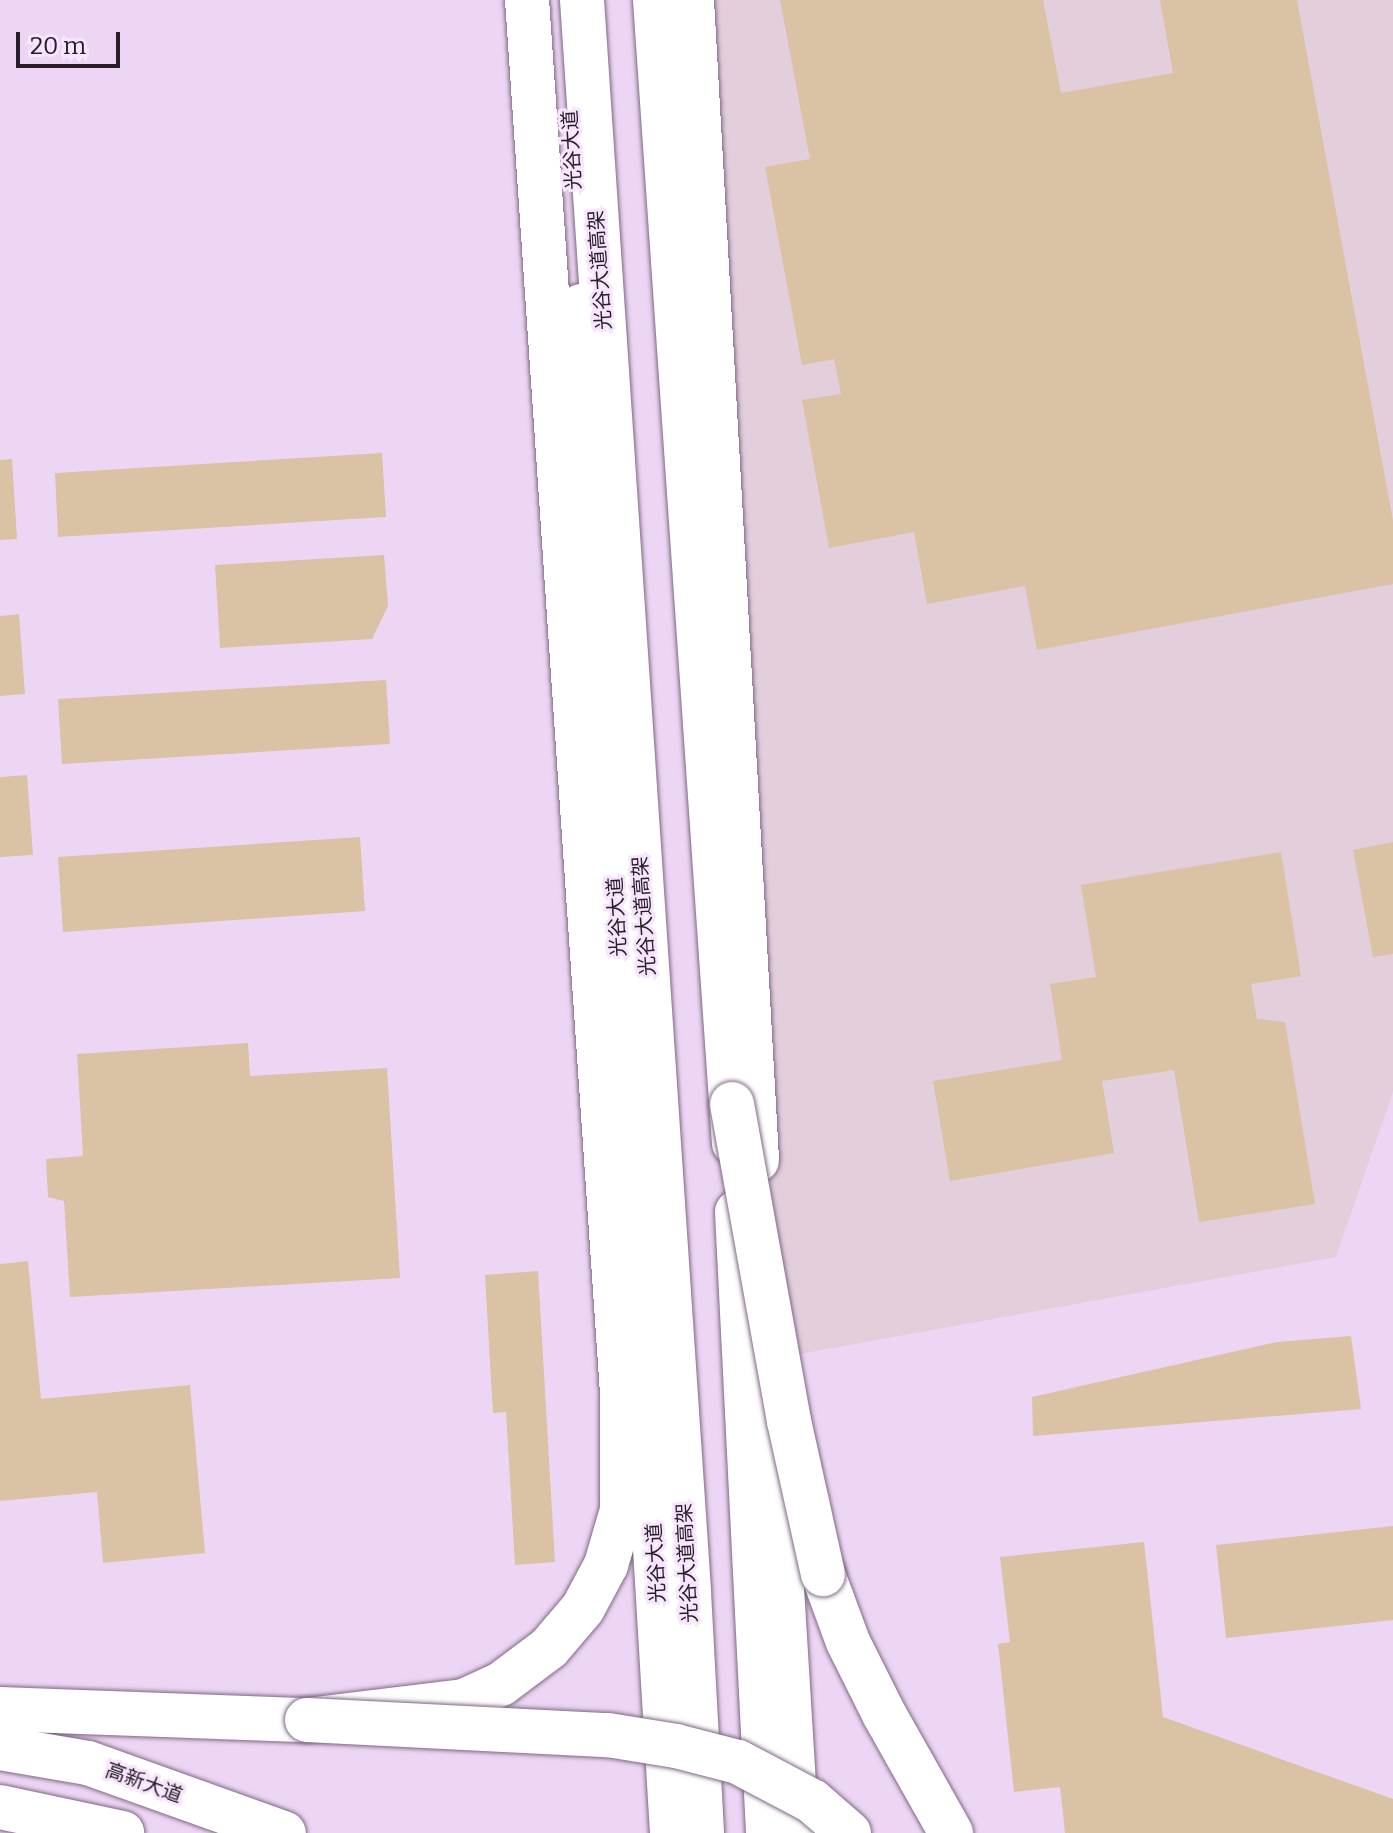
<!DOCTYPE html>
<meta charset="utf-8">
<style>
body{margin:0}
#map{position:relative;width:1393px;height:1833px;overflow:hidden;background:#edd6f4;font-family:Bitter,"Noto Sans SC",serif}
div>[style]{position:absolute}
.industrial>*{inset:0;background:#e3cedc}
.building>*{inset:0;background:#dac2a5}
.roads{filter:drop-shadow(0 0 2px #7e6984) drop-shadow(0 0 2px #7e6984)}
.primary>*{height:44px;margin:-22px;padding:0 22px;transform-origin:22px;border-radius:22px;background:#fff}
.highway>*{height:44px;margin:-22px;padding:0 22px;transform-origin:22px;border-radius:22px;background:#fff}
.bridges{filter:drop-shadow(0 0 2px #7e6984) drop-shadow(0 0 2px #7e6984)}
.highway-bridge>*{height:44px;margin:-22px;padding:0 22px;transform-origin:22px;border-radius:22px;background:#fff}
span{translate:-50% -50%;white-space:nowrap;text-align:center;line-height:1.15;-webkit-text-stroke:6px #f7e5fd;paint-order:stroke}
.street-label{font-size:20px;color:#271e29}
.scale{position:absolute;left:16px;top:32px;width:104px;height:36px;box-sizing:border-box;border:4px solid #271e29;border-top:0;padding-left:10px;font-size:24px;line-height:28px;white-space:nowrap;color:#271e29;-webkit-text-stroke:6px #f7e5fd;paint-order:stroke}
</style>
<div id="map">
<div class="industrial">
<div style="clip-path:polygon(686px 0,1393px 0,1393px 1092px,1336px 1257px,783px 1357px)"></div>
</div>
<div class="building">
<div style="clip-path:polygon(780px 0,1043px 0,1061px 93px,1173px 73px,1160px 0,1297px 0,1393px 521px,1393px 584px,1037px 650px,1025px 586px,927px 604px,914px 532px,829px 548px,802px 400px,841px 394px,834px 359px,802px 365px,765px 167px,810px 159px)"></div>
<div style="clip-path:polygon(382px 453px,386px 517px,58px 537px,55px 473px)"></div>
<div style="clip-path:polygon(12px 459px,17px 539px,0 540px,0 460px)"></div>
<div style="clip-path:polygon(384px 555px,388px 606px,372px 639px,220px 648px,215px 565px)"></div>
<div style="clip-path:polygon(19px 614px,25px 694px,0 696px,0 616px)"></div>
<div style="clip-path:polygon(386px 680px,390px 744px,62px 764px,58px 699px)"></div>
<div style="clip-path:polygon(27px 775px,33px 855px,0 857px,0 777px)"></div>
<div style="clip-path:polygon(360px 837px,365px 911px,63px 932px,58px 857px)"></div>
<div style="clip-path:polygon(1393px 842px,1393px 954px,1373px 957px,1353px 850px)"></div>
<div style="clip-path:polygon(1281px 852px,1301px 976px,1251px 984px,1257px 1019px,1285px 1022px,1315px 1204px,1199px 1222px,1174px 1070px,1102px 1081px,1114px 1153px,950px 1181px,933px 1081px,1062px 1060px,1050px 984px,1096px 977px,1081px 885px)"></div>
<div style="clip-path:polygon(248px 1043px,250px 1076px,387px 1068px,400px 1278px,70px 1297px,64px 1201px,48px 1197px,46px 1159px,83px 1156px,77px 1054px)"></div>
<div style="clip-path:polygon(28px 1261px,41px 1399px,190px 1385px,205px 1553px,103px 1563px,97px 1492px,0 1501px,0 1264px)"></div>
<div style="clip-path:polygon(538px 1271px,555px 1562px,515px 1565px,506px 1412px,493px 1413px,485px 1275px)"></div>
<div style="clip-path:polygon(1351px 1336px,1361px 1409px,1033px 1436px,1032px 1397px,1277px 1342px)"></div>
<div style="clip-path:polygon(1393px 1526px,1393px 1620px,1226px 1638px,1216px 1545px)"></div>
<div style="clip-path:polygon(1144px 1542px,1163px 1717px,1393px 1799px,1393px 1833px,1065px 1833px,1060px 1787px,1014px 1792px,998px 1644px,1010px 1642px,1000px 1557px)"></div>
</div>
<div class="roads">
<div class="primary">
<div style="left:692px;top:0;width:1162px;rotate:86.79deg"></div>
<div style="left:581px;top:306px;width:1530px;rotate:86.59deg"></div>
<div style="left:770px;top:1392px;width:442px;rotate:86.5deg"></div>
<div style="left:0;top:1748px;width:89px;rotate:9.7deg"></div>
<div style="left:88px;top:1763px;width:208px;rotate:19.7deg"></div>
</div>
<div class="highway">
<div style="left:582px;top:0;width:1596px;rotate:86.15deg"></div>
<div style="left:689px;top:1592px;width:241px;rotate:86.9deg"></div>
<div style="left:655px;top:0;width:1146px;rotate:86.05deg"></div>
<div style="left:737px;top:1212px;width:622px;rotate:87.14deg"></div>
<div style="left:823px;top:1574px;width:72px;rotate:69.8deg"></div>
<div style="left:848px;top:1642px;width:80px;rotate:63.4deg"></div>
<div style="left:884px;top:1714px;width:137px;rotate:60.6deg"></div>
<div style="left:0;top:1709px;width:307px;rotate:2.1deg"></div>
<div style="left:307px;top:1720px;width:158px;rotate:-6.9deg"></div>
<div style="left:464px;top:1701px;width:41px;rotate:-24.7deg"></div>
<div style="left:501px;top:1684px;width:60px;rotate:-36.9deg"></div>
<div style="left:549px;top:1648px;width:52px;rotate:-49.6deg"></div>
<div style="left:583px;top:1608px;width:49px;rotate:-61.9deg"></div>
<div style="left:606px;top:1565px;width:57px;rotate:-73.8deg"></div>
<div style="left:622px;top:1510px;width:117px;rotate:-90deg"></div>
<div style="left:622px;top:1393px;width:1396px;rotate:-93.9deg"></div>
<div style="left:0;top:1807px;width:125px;rotate:12deg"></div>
</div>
</div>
<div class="bridges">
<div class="highway-bridge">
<div style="left:732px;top:1104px;width:322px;rotate:79.8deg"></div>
<div style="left:789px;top:1421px;width:157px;rotate:77.5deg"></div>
<div style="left:307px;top:1720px;width:301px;rotate:2.9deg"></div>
<div style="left:608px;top:1735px;width:69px;rotate:9.2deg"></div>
<div style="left:676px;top:1746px;width:64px;rotate:14.5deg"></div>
<div style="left:738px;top:1762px;width:84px;rotate:27.8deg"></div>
<div style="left:812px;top:1801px;width:49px;rotate:40.9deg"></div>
</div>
</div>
<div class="street-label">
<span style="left:572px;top:150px;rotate:-93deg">光谷大道</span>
<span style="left:600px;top:270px;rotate:-94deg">光谷大道高架</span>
<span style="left:644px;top:916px;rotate:-94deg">光谷大道高架</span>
<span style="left:617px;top:917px;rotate:-93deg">光谷大道</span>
<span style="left:656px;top:1563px;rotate:-93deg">光谷大道</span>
<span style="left:687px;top:1563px;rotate:-93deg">光谷大道高架</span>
<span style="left:144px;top:1783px;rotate:20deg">高新大道</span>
</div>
<div class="scale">20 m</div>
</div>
